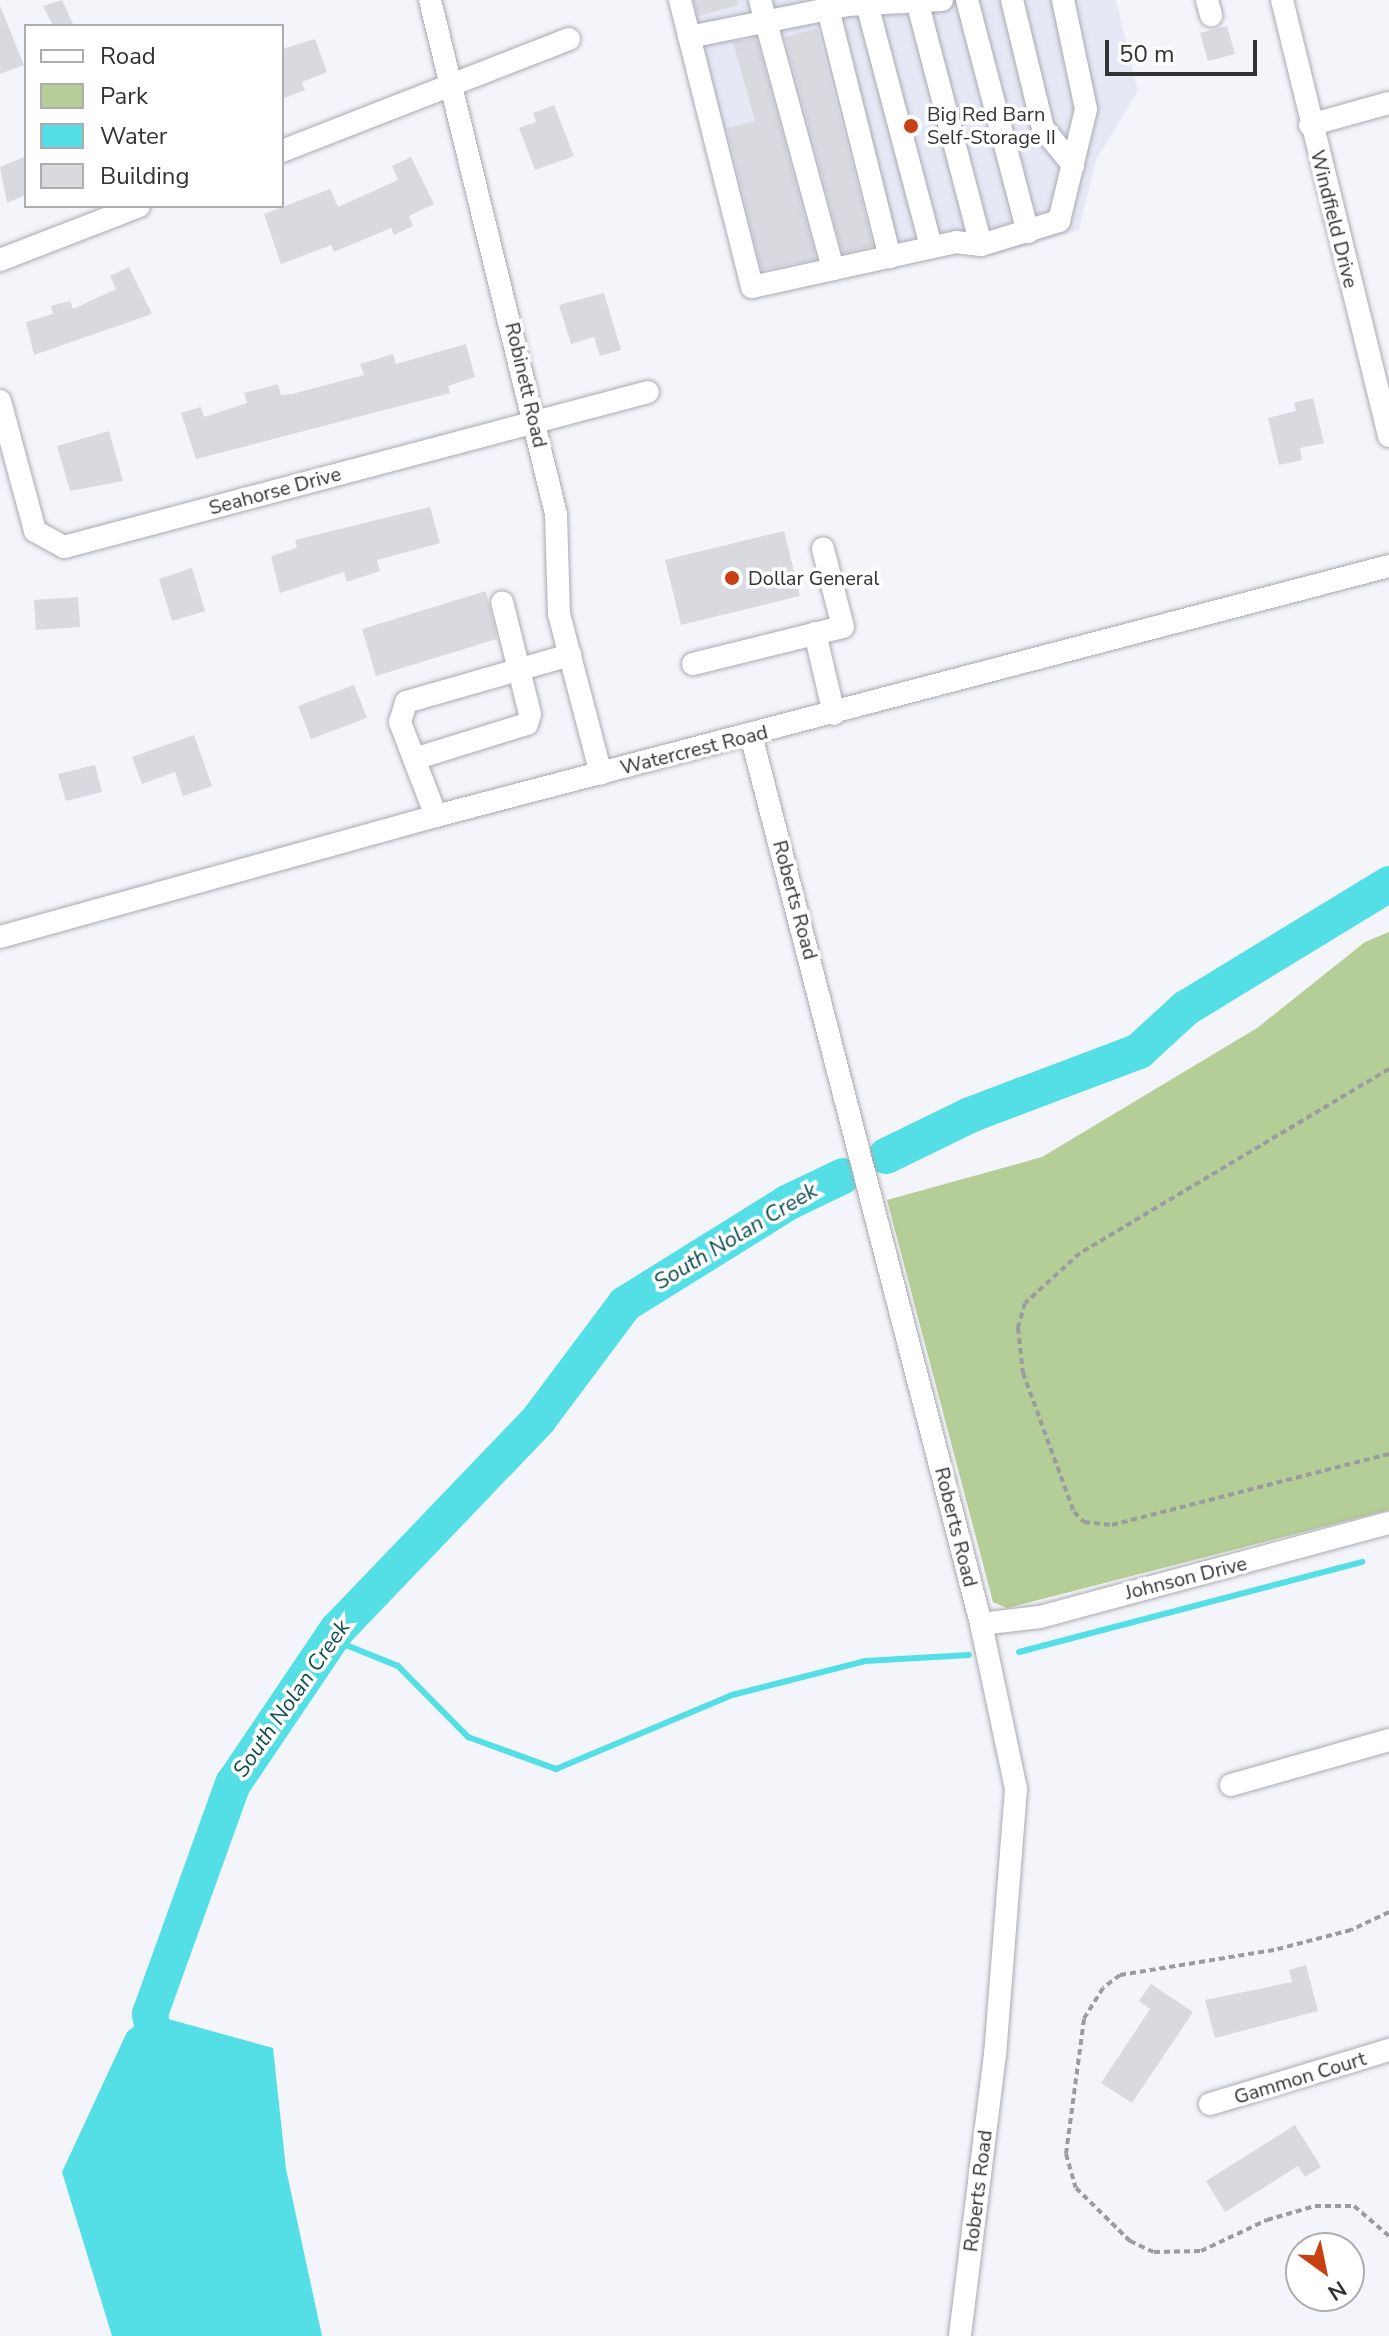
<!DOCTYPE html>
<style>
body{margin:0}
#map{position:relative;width:1389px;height:2336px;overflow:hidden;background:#f4f5fb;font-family:"Nunito Sans",sans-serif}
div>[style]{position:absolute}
.built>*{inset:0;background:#e6e8f5}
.green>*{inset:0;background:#b5cd96}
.water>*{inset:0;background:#54dfe7}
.stream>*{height:6px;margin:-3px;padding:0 3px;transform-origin:3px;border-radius:3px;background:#54dfe7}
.river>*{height:36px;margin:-18px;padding:0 18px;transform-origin:18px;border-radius:18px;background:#54dfe7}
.building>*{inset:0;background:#d9dae0}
.path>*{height:4px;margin-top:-2px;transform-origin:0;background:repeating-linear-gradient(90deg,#9b9ca0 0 6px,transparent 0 10px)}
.roads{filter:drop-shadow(0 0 2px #a9aab0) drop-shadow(0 0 2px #a9aab0)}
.minor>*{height:22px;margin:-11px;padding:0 11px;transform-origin:11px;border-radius:11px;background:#fff}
.dots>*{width:22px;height:22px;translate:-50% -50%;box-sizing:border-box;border:4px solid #fff;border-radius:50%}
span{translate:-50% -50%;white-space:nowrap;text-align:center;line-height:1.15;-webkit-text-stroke:7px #fff;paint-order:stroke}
.poi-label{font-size:20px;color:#323335}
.left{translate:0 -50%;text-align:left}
.street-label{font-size:20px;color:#323335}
.water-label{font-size:22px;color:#0d4c4f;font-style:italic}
.legend{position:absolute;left:24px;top:24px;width:260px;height:184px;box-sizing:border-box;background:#fff;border:2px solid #adadae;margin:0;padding:10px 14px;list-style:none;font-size:24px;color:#323335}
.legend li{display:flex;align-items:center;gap:16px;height:40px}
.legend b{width:40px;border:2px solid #adadae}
.north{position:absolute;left:1285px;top:2232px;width:80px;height:80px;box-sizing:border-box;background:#fff;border:2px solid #adadae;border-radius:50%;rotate:147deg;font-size:22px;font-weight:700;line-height:32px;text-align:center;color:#323335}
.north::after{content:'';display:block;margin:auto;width:28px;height:36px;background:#c94015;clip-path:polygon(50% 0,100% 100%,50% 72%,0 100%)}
.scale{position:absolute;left:1105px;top:40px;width:152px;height:36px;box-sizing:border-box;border:4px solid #323335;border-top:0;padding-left:10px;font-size:24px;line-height:28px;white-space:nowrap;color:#323335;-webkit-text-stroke:6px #fff;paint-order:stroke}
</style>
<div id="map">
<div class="built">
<div style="clip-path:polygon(674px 0,1116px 0,1138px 91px,1096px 160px,1079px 230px,993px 256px,952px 251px,747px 300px)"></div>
</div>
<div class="green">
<div style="clip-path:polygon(1389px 932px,1389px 1510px,1007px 1608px,993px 1602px,887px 1200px,1042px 1157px,1257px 1028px,1365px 942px)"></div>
</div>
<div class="water">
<div style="clip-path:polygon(150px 2014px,273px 2048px,286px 2169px,322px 2336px,112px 2336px,62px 2172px,127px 2032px)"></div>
</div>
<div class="stream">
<div style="left:331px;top:1639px;width:72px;rotate:21.9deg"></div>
<div style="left:398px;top:1666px;width:100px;rotate:45.4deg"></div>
<div style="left:468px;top:1737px;width:94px;rotate:20deg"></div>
<div style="left:556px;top:1769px;width:191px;rotate:-22.8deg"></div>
<div style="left:732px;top:1695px;width:137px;rotate:-14.3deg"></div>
<div style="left:865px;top:1661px;width:104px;rotate:-3.3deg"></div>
<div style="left:1019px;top:1652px;width:355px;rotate:-14.7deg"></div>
</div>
<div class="river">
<div style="left:886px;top:1156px;width:93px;rotate:-26deg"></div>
<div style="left:970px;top:1115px;width:181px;rotate:-20.7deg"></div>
<div style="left:1139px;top:1051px;width:64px;rotate:-42.5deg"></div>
<div style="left:1186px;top:1008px;width:238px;rotate:-31.4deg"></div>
<div style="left:158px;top:2060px;width:47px;rotate:-99.9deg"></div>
<div style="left:150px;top:2014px;width:245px;rotate:-70.2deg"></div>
<div style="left:233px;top:1784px;width:186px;rotate:-56deg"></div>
<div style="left:337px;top:1630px;width:292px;rotate:-46.2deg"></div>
<div style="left:539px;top:1419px;width:144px;rotate:-53.2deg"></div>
<div style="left:625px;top:1304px;width:191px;rotate:-31.9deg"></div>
<div style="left:787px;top:1203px;width:62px;rotate:-25.7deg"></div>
</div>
<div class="building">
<div style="clip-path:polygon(62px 0,74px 26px,53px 26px,43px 6px)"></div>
<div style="clip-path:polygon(694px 0,737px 0,738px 5px,698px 16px)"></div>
<div style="clip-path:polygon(0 6px,24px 65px,0 74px)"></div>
<div style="clip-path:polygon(1227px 26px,1235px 54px,1208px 61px,1200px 33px)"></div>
<div style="clip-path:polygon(817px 28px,873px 246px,843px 253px,785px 37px)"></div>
<div style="clip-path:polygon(756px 38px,816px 259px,762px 270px,727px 128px,755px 121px,733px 42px)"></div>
<div style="clip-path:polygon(315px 39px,327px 72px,302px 82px,305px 90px,282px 99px,282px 49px)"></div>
<div style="clip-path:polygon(554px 105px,574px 156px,535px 170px,519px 128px,536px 122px,533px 113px)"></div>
<div style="clip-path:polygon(26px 156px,26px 195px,7px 203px,0 167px)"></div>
<div style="clip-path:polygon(411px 157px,434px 204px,409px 216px,413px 226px,394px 235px,391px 228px,334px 252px,331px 245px,281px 264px,264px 214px,330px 189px,338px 207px,398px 180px,392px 166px)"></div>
<div style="clip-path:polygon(129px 267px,152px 314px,34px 355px,26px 322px,53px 314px,51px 306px,70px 301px,73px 309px,116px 289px,110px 276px)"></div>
<div style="clip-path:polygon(604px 293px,621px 350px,600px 356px,594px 337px,571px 344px,559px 305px)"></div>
<div style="clip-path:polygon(466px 344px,475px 377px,448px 386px,450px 393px,196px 459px,181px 413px,201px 407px,204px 417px,247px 403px,244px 393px,278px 384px,281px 395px,292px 394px,364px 375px,360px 364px,393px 354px,396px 364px)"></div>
<div style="clip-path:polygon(1313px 398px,1324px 443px,1300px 448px,1302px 460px,1279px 465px,1268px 418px,1296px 411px,1294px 403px)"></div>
<div style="clip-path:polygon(109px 431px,123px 481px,70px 491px,57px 446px)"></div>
<div style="clip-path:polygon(430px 507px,440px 543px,377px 560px,380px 571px,347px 582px,344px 572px,280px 593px,271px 556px,297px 548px,295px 540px)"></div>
<div style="clip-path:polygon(784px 531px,800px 596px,681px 625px,665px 560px)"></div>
<div style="clip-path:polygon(192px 568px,205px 611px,172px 621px,159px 579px)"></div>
<div style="clip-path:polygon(486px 591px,497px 639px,376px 676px,362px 629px)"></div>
<div style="clip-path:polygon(78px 597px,80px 627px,36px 630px,34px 600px)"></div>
<div style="clip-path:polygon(354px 685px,367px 718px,311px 739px,298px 706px)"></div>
<div style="clip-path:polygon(194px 735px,212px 786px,183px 796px,175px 772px,142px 784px,132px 757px)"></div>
<div style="clip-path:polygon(95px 765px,102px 792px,66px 801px,58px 774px)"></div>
<div style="clip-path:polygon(1306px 1965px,1318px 2011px,1215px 2038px,1205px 2000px,1292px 1982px,1289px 1970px)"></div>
<div style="clip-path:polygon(1151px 1984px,1193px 2012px,1132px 2103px,1101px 2083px,1150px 2009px,1139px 2001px)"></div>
<div style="clip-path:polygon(1295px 2125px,1321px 2167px,1305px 2177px,1298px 2166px,1225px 2212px,1206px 2181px)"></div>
</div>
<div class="path">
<div style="left:1389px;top:1069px;width:360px;rotate:149.2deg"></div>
<div style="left:1080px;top:1253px;width:74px;rotate:137.7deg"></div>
<div style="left:1025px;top:1303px;width:26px;rotate:106deg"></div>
<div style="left:1018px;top:1328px;width:45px;rotate:83.7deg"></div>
<div style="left:1023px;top:1373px;width:148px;rotate:69.9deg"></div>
<div style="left:1074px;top:1512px;width:14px;rotate:45deg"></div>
<div style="left:1084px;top:1522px;width:28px;rotate:6deg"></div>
<div style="left:1112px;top:1525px;width:286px;rotate:-14.4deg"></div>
<div style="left:1389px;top:1912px;width:42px;rotate:154.7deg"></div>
<div style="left:1351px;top:1930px;width:80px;rotate:165.4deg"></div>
<div style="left:1274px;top:1950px;width:156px;rotate:170.8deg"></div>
<div style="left:1120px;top:1975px;width:21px;rotate:143deg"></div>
<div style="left:1103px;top:1988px;width:36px;rotate:122deg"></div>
<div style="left:1084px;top:2019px;width:136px;rotate:97.6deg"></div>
<div style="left:1066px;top:2154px;width:35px;rotate:74deg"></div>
<div style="left:1076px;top:2188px;width:76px;rotate:44.5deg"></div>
<div style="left:1130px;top:2241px;width:26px;rotate:25deg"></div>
<div style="left:1154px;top:2252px;width:47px;rotate:-1.2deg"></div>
<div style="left:1201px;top:2251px;width:73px;rotate:-25.2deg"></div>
<div style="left:1267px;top:2220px;width:50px;rotate:-16.3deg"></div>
<div style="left:1315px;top:2206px;width:39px"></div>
<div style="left:1354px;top:2206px;width:46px;rotate:40.6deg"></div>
</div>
<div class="roads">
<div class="minor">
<div style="left:430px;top:0;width:529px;rotate:76.23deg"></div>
<div style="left:556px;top:514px;width:100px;rotate:88.3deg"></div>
<div style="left:559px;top:614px;width:165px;rotate:75.3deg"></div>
<div style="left:680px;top:0;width:296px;rotate:75.9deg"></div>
<div style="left:752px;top:287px;width:209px;rotate:-12.4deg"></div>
<div style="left:956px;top:242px;width:25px;rotate:7deg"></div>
<div style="left:981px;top:245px;width:82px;rotate:-17.1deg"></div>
<div style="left:1059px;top:221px;width:115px;rotate:-76.4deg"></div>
<div style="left:1086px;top:109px;width:111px;rotate:-101.9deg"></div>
<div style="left:760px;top:0;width:279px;rotate:74.8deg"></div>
<div style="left:967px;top:0;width:240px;rotate:75.3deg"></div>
<div style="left:1012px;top:0;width:132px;rotate:76.4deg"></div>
<div style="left:1043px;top:128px;width:48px;rotate:51deg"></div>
<div style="left:1207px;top:0;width:16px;rotate:75deg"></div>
<div style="left:1282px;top:0;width:449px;rotate:76.2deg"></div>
<div style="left:917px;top:1px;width:252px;rotate:75.3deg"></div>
<div style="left:867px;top:4px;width:251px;rotate:75.2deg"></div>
<div style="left:828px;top:9px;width:256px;rotate:76deg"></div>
<div style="left:689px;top:37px;width:161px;rotate:-11.4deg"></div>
<div style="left:847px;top:5px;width:95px;rotate:-3deg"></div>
<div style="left:1310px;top:125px;width:82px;rotate:-15.6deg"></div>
<div style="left:282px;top:151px;width:308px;rotate:-21.3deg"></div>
<div style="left:0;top:260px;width:149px;rotate:-21.2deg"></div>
<div style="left:0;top:401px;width:135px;rotate:74.9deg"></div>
<div style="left:35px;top:531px;width:33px;rotate:29deg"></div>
<div style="left:64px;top:547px;width:604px;rotate:-14.86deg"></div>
<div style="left:815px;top:633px;width:83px;rotate:76.8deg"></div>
<div style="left:693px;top:664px;width:154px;rotate:-13.9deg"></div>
<div style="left:843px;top:627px;width:81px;rotate:-104.4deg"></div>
<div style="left:751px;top:735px;width:918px;rotate:75.49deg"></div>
<div style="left:981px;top:1624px;width:169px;rotate:78deg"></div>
<div style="left:1016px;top:1789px;width:266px;rotate:94.5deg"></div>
<div style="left:995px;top:2054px;width:284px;rotate:97.1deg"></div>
<div style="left:414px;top:759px;width:118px;rotate:-17.2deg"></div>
<div style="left:527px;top:724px;width:10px;rotate:-73deg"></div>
<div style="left:530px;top:714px;width:115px;rotate:-104deg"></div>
<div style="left:436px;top:816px;width:101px;rotate:-111deg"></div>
<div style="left:400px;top:722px;width:21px;rotate:-73deg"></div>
<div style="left:406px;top:702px;width:171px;rotate:-16deg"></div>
<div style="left:0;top:937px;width:452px;rotate:-15.5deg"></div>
<div style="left:436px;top:816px;width:985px;rotate:-14.7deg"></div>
<div style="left:981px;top:1624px;width:59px;rotate:-6.8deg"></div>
<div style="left:1040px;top:1617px;width:361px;rotate:-15.1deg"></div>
<div style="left:1231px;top:1785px;width:164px;rotate:-15.9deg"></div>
<div style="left:1210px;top:2104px;width:187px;rotate:-16.8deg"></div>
</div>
</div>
<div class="dots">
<div style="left:911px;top:126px;background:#c94015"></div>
<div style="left:732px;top:578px;background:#c94015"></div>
</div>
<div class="poi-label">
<span class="left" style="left:927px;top:126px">Big Red Barn<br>Self-Storage II</span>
<span class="left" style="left:748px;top:578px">Dollar General</span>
</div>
<div class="street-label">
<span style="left:1334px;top:219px;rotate:76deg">Windfield Drive</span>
<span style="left:526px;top:385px;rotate:77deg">Robinett Road</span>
<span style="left:275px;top:491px;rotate:-15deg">Seahorse Drive</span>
<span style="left:694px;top:750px;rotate:-14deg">Watercrest Road</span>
<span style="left:795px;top:900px;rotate:75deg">Roberts Road</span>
<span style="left:956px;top:1527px;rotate:76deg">Roberts Road</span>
<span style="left:1186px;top:1578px;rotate:-14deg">Johnson Drive</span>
<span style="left:1300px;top:2078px;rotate:-17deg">Gammon Court</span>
<span style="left:978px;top:2191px;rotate:-83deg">Roberts Road</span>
</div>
<div class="water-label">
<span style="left:736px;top:1237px;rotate:-31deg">South Nolan Creek</span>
<span style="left:292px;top:1699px;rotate:-55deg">South Nolan Creek</span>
</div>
<ul class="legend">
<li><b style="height:10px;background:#fff"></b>Road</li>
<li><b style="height:22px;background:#b5cd96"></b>Park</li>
<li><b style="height:22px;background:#54dfe7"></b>Water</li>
<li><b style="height:22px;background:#d9dae0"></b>Building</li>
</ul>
<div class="north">N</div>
<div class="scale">50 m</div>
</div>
